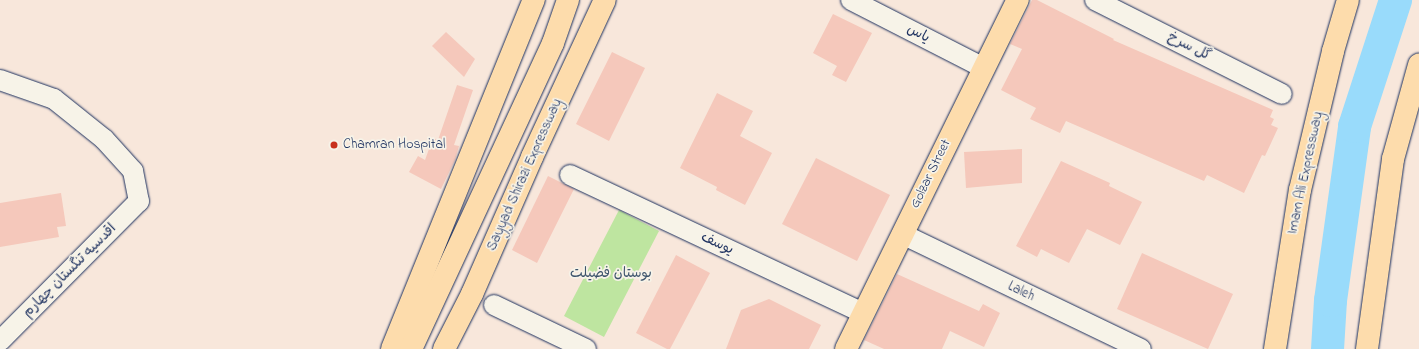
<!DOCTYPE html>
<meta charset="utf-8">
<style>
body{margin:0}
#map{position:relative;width:1419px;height:349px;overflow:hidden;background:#f8e7db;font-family:"Indie Flower","Playpen Sans Arabic",sans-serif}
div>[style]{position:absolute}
.green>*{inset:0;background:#bee5a0}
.river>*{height:33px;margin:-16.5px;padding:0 16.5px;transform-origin:16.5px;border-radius:16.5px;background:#99dbfb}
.building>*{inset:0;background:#f5c8bb}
.roads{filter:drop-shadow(0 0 1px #1b2f5e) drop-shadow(0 0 1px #1b2f5e)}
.minor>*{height:20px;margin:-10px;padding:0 10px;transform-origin:10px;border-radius:10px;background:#f7f3e8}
.major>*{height:22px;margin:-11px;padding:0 11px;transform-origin:11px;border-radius:11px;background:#fddcac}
.highway>*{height:22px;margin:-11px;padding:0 11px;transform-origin:11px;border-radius:11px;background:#fddcac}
.dots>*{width:11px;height:11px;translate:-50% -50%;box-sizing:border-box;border:2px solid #f7f3e8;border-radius:50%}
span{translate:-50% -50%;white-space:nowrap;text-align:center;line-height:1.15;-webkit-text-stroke:3.5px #f7f3e8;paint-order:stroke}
.street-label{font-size:14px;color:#1b2f5e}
.poi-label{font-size:14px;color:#1b2f5e}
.left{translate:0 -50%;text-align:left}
.park-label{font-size:14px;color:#3c536b}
</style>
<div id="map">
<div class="green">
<div style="clip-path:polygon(619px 210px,659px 231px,604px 337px,564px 316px)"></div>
</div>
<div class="river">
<div style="left:1327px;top:349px;width:49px;rotate:-86.5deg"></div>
<div style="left:1330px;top:300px;width:176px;rotate:-82.1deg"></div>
<div style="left:1354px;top:126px;width:133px;rotate:-72deg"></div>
</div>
<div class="building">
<div style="clip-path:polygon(1032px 0,1037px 0,1114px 39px,1113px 40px,1273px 110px,1270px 117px,1274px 119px,1271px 125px,1278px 128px,1265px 156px,1262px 155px,1244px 193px,1207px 175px,1204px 181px,1066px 121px,1060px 133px,1030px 119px,1036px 108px,1001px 90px,1022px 49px,1010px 44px)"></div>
<div style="clip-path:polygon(833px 14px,872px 33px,846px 82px,832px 75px,837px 66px,813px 53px)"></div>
<div style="clip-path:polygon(446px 32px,475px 59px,464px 77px,432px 46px)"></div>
<div style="clip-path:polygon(612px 52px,645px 68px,609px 141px,576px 124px)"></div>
<div style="clip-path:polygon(457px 85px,473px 90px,454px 145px,459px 146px,455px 160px,441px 189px,409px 172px,418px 156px,425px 160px,433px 138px,438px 140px)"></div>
<div style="clip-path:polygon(717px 93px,753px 111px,740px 136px,772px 153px,745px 205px,716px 190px,717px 187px,680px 168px)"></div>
<div style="clip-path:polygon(1022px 149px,1022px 183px,966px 188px,964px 152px)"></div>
<div style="clip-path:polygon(816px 158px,890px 195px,857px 261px,782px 224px)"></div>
<div style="clip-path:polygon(1061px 161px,1110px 183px,1109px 186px,1142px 202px,1120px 245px,1087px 229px,1069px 263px,1041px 249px,1037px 257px,1016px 246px)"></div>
<div style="clip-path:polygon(548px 176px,574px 189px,537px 263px,512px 250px)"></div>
<div style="clip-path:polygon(61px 193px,66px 226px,57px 227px,59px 237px,0 247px,0 203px)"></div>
<div style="clip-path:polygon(1142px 253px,1233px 294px,1208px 349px,1117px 309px)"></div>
<div style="clip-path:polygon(676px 255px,710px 273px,670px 349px,667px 349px,636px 333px)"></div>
<div style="clip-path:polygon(897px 274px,979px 311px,983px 304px,1000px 313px,984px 347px,950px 331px,942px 349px,884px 349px,864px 340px)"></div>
<div style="clip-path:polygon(769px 299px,821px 325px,809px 349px,726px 349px,741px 310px)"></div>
</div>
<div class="roads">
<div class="minor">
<div style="left:851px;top:0;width:149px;rotate:27.1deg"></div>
<div style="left:1095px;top:0;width:209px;rotate:26.7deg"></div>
<div style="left:0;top:80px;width:57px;rotate:19.4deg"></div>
<div style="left:54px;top:99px;width:64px;rotate:38.7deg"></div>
<div style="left:104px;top:139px;width:43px;rotate:47.8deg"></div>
<div style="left:133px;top:171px;width:31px;rotate:79deg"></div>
<div style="left:139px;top:201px;width:197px;rotate:134.8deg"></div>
<div style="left:570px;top:175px;width:324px;rotate:25.2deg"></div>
<div style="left:902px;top:234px;width:265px;rotate:25.7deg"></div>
<div style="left:494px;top:305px;width:102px;rotate:25.6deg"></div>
</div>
<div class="major">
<div style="left:846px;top:349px;width:389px;rotate:-63.8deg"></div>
</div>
<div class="highway">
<div style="left:392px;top:349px;width:377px;rotate:-67.9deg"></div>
<div style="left:411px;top:349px;width:337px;rotate:-65.1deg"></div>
<div style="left:553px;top:43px;width:46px;rotate:-70.8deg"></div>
<div style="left:444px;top:349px;width:62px;rotate:-63deg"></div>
<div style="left:472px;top:294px;width:150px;rotate:-66.3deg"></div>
<div style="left:532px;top:157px;width:173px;rotate:-65.1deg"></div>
<div style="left:1275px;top:349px;width:161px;rotate:-81.1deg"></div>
<div style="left:1300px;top:190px;width:143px;rotate:-76.6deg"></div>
<div style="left:1333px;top:51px;width:53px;rotate:-73.6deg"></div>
<div style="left:1367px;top:349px;width:192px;rotate:-82.2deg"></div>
<div style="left:1393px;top:159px;width:98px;rotate:-74.5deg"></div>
</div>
</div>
<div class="dots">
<div style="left:334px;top:145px;background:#c8321e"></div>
</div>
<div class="street-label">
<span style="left:918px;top:34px;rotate:27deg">یاس</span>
<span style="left:1189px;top:47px;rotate:27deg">گل سرخ</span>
<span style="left:1306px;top:173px;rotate:-78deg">Imam Ali Expressway</span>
<span style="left:931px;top:174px;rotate:-64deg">Golzar Street</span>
<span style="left:525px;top:175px;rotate:-66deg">Sayyad Shirazi Expressway</span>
<span style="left:717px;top:244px;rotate:25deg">یوسف</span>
<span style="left:70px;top:271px;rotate:-45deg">اقدسیه تنگستان چهارم</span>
<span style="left:1021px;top:292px;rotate:26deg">Laleh</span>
</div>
<div class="poi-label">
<span class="left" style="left:343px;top:145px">Chamran Hospital</span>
</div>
<div class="park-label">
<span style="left:611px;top:274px">بوستان فضیلت</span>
</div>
</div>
